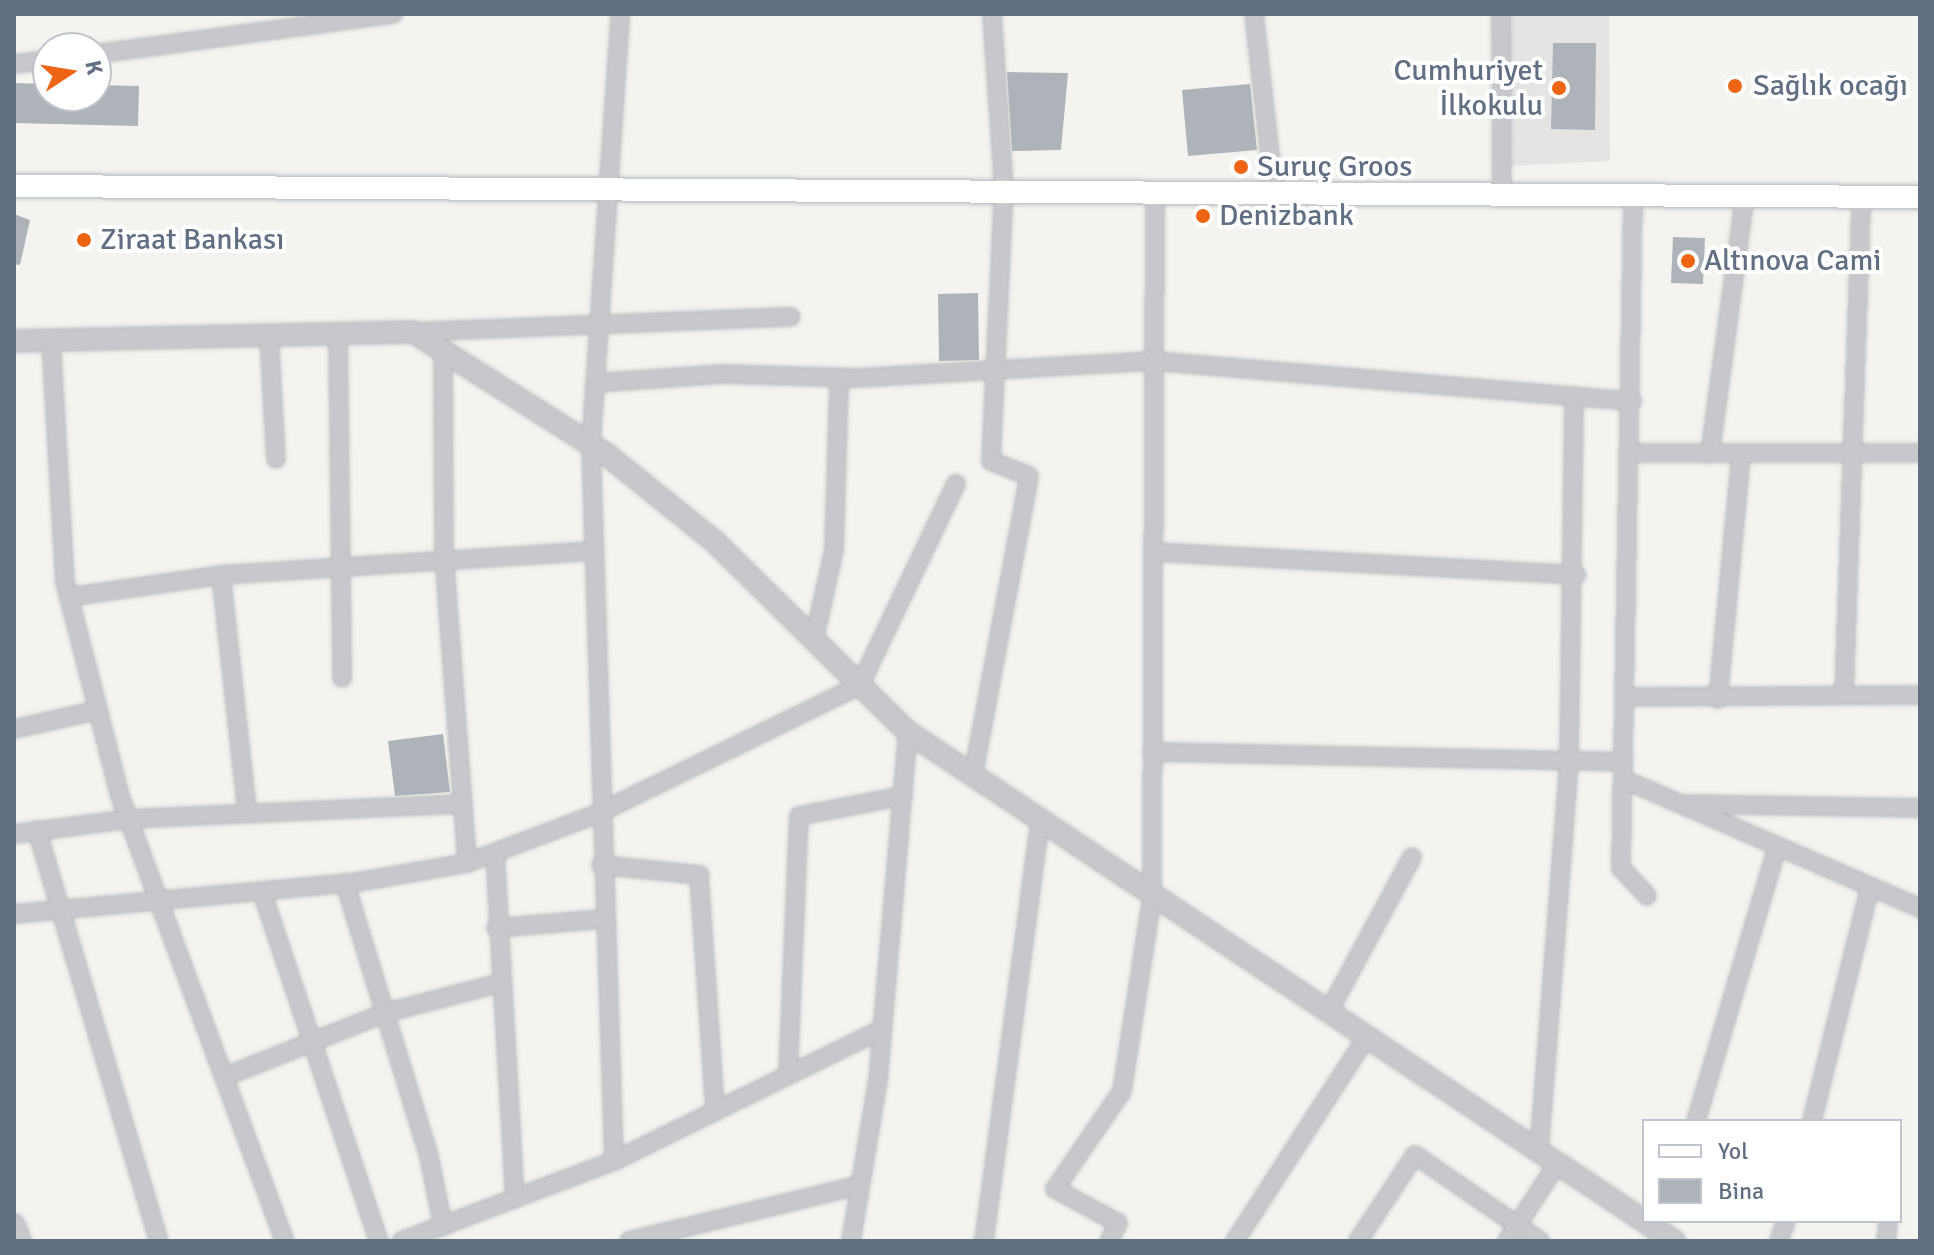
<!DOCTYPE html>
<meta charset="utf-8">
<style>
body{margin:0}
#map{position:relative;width:1934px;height:1255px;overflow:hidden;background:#f3f4ef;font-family:Signika,sans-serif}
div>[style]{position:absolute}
.built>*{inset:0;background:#e4e4e3}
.building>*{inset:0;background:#aeb3ba}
.roads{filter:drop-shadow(0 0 2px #b5b9be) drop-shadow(0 0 2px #b5b9be)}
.minor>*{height:16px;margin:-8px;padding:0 8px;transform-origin:8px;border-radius:8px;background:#c6c8cc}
.tertiary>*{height:20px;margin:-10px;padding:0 10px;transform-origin:10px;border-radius:10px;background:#c6c8cc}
.secondary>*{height:22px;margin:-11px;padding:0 11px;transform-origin:11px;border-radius:11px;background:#fff}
.dots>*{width:22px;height:22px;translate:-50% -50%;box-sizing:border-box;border:4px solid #fff;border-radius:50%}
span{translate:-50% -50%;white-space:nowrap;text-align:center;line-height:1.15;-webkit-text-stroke:8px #fff;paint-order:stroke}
.poi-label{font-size:30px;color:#616f82}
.right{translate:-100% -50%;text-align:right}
.left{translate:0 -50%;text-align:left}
.frame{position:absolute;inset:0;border:16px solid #616f82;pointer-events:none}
.legend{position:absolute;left:1642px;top:1119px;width:260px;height:104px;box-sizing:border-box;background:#fff;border:2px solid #c0c5cd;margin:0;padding:10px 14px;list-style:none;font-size:24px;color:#616f82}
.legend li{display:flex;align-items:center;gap:16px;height:40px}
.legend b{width:40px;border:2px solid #c0c5cd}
.north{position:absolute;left:32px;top:32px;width:80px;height:80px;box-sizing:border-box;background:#fff;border:2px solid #c0c5cd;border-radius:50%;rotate:78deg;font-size:22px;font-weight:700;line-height:32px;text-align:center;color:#616f82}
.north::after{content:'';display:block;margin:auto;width:28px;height:36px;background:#ee6516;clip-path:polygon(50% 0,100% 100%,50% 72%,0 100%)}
</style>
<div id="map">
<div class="built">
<div style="clip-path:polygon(1508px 14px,1609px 14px,1610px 161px,1511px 166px)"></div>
</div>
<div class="building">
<div style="clip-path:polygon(1553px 43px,1596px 43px,1595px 130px,1551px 129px)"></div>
<div style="clip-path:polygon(1007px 72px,1068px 73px,1061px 150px,1012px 151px)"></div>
<div style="clip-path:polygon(14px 83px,48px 84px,48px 96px,96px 96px,96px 85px,139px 86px,138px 126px,14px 123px)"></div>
<div style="clip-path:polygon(1250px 84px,1257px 150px,1188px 156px,1182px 90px)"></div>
<div style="clip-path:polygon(14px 214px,30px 220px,20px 265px,14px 264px)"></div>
<div style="clip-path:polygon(1673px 237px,1705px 238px,1703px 284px,1671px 283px)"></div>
<div style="clip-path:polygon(978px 293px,979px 360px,939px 361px,938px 294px)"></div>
<div style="clip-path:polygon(443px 734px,450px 792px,395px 796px,388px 741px)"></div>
</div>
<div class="roads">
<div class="minor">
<div style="left:1254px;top:14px;width:180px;rotate:83.6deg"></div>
<div style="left:1501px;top:14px;width:175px;rotate:89.7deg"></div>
<div style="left:96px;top:54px;width:300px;rotate:-7.7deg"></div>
<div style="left:14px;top:64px;width:34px;rotate:-7deg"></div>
<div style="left:1633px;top:196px;width:672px;rotate:91.02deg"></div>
<div style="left:1621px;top:868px;width:38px;rotate:47deg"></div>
<div style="left:413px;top:332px;width:378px;rotate:-2.3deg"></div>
<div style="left:338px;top:334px;width:344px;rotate:89.3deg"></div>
<div style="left:269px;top:335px;width:124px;rotate:86.8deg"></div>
<div style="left:51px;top:340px;width:242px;rotate:86.7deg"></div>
<div style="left:65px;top:582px;width:132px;rotate:75.5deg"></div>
<div style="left:98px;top:710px;width:89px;rotate:75.7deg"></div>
<div style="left:120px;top:796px;width:475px;rotate:69.7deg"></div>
<div style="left:443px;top:351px;width:204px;rotate:89.7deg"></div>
<div style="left:444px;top:555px;width:309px;rotate:85.7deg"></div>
<div style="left:595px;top:383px;width:128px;rotate:-4deg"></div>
<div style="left:723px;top:374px;width:134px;rotate:1.7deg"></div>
<div style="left:857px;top:378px;width:296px;rotate:-3.3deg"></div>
<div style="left:1153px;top:361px;width:481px;rotate:4.8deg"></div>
<div style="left:1631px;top:453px;width:289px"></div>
<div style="left:1710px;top:454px;width:260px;rotate:-82.3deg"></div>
<div style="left:1153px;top:552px;width:424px;rotate:3.1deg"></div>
<div style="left:221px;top:575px;width:238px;rotate:83.7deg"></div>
<div style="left:69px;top:597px;width:154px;rotate:-8.2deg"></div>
<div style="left:221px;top:575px;width:373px;rotate:-3.7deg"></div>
<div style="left:814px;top:640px;width:92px;rotate:-77.5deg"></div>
<div style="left:834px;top:550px;width:172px;rotate:-88.3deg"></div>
<div style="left:1844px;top:695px;width:498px;rotate:-88deg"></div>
<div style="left:1625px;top:697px;width:295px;rotate:-0.4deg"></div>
<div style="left:1718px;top:699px;width:243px;rotate:-84.6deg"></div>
<div style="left:14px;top:729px;width:86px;rotate:-12.7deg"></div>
<div style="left:1152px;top:752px;width:472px;rotate:1.2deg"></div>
<div style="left:973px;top:776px;width:305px;rotate:-79.4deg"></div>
<div style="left:1029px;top:476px;width:41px;rotate:-158.5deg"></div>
<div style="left:991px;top:461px;width:271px;rotate:-87.3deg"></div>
<div style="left:1004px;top:190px;width:176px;rotate:-93.9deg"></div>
<div style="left:1623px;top:779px;width:324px;rotate:23.5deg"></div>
<div style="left:1685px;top:804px;width:235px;rotate:1deg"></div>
<div style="left:37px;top:830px;width:429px;rotate:73.5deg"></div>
<div style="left:14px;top:834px;width:116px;rotate:-7.4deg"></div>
<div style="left:129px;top:819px;width:334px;rotate:-2.6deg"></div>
<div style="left:495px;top:853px;width:346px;rotate:86.7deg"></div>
<div style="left:601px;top:865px;width:99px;rotate:5.8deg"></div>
<div style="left:699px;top:875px;width:237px;rotate:86.1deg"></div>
<div style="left:345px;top:883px;width:282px;rotate:72.9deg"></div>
<div style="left:428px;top:1152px;width:76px;rotate:78.5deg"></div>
<div style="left:262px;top:892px;width:368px;rotate:71.5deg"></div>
<div style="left:14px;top:914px;width:345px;rotate:-5.3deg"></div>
<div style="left:358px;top:882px;width:111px;rotate:-9.9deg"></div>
<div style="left:467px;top:863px;width:141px;rotate:-20.7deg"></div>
<div style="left:599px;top:813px;width:291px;rotate:-26.1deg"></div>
<div style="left:860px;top:685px;width:223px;rotate:-64.5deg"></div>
<div style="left:496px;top:928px;width:107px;rotate:-4.8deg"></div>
<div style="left:1328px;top:1013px;width:177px;rotate:-61.7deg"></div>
<div style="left:788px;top:1075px;width:259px;rotate:-87.6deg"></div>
<div style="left:799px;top:816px;width:106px;rotate:-10.9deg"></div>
<div style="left:224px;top:1077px;width:173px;rotate:-21.7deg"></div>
<div style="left:385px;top:1013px;width:119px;rotate:-14.6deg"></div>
<div style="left:1696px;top:1121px;width:286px;rotate:-73.5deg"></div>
<div style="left:1812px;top:1121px;width:241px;rotate:-76.1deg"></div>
<div style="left:1539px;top:1152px;width:392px;rotate:-85.6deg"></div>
<div style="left:1569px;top:761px;width:365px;rotate:-89.2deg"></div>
<div style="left:614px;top:1161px;width:717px;rotate:-91.84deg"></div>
<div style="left:591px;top:444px;width:431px;rotate:-86.1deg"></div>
<div style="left:402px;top:1241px;width:227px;rotate:-20.7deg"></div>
<div style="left:614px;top:1161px;width:299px;rotate:-26.2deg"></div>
<div style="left:629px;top:1241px;width:238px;rotate:-13.6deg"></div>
<div style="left:851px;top:1241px;width:163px;rotate:-80.5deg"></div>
<div style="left:878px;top:1080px;width:349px;rotate:-85.1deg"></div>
<div style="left:984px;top:1241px;width:423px;rotate:-82.4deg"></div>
<div style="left:1109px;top:1241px;width:20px;rotate:-63deg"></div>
<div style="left:1118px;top:1223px;width:72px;rotate:-151.6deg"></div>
<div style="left:1055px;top:1189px;width:119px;rotate:-55.6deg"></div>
<div style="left:1122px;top:1091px;width:196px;rotate:-81.2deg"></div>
<div style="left:1152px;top:897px;width:705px;rotate:-89.76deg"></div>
<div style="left:1235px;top:1241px;width:242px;rotate:-57.2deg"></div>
<div style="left:1358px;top:1241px;width:103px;rotate:-56.5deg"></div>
<div style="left:1415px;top:1155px;width:152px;rotate:34.5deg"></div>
<div style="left:1507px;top:1241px;width:92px;rotate:-57deg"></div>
<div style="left:1779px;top:1241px;width:21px;rotate:-71deg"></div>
<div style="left:1886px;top:1241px;width:20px;rotate:-84deg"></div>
</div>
<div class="tertiary">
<div style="left:14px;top:341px;width:399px;rotate:-1.3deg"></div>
<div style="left:413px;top:332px;width:228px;rotate:32.3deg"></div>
<div style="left:606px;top:454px;width:139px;rotate:38.9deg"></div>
<div style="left:714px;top:541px;width:272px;rotate:44.6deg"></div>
<div style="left:908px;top:732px;width:920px;rotate:33.6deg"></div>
<div style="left:14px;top:1225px;width:17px;rotate:69deg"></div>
</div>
<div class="secondary">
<div style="left:14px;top:186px;width:1906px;rotate:0.33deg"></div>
</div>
</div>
<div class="dots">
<div style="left:1735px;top:86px;background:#ee6516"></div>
<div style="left:1559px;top:88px;background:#ee6516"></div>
<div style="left:1241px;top:167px;background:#ee6516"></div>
<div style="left:1203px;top:216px;background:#ee6516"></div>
<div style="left:84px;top:240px;background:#ee6516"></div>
<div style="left:1688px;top:261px;background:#ee6516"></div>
</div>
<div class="poi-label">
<span class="right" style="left:1543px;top:88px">Cumhuriyet<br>İlkokulu</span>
<span class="left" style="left:1753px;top:86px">Sağlık ocağı</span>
<span class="left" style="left:1257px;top:167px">Suruç Groos</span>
<span class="left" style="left:1219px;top:216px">Denizbank</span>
<span class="left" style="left:100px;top:240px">Ziraat Bankası</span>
<span class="left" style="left:1704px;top:261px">Altınova Cami</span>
</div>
<div class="frame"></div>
<ul class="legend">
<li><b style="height:10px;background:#fff"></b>Yol</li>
<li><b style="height:22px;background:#aeb3ba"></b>Bina</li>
</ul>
<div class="north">K</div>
</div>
